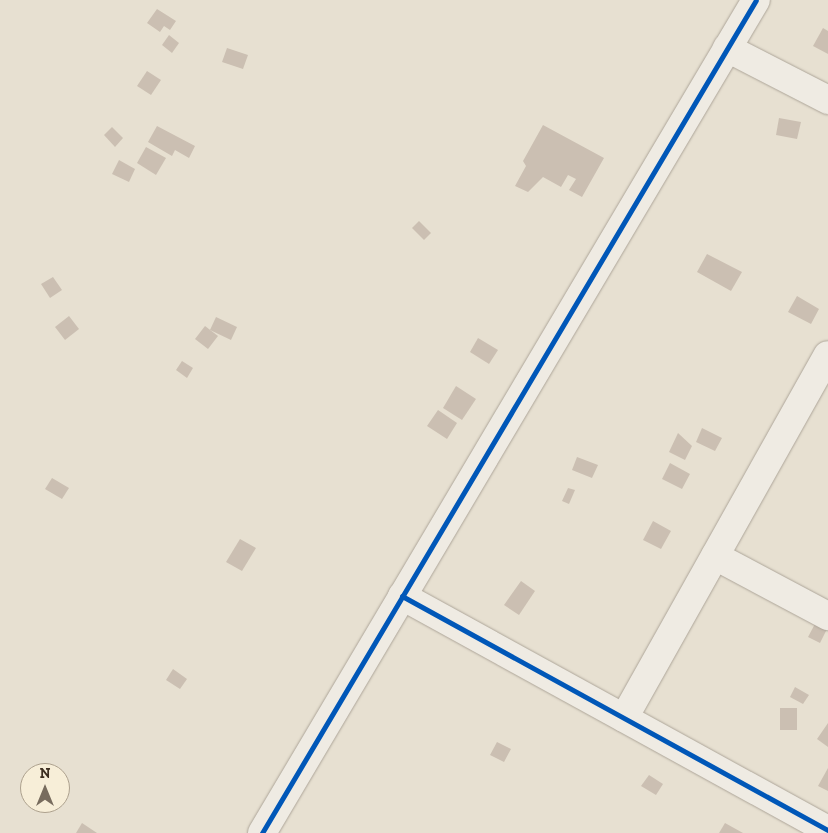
<!DOCTYPE html>
<style>
body{margin:0}
#map{position:relative;width:828px;height:833px;overflow:hidden;background:#e7e0d1;font-family:"Zilla Slab",serif}
div>[style]{position:absolute}
.building>*{inset:0;background:#cbbfb2}
.roads{filter:drop-shadow(0 0 1px #ada599) drop-shadow(0 0 1px #ada599)}
.minor>*{height:28px;margin:-14px;padding:0 14px;transform-origin:14px;border-radius:14px;background:#efebe3}
.cycleway>*{height:5px;margin:-2.5px;padding:0 2.5px;transform-origin:2.5px;border-radius:2.5px;background:#0057b8}
span{translate:-50% -50%;white-space:nowrap;text-align:center;line-height:1.15;-webkit-text-stroke:4px #f7eed8;paint-order:stroke}
.north{position:absolute;left:20px;top:763px;width:50px;height:50px;box-sizing:border-box;background:#f7eed8;border:1px solid #ada18e;border-radius:50%;rotate:0deg;font-size:14px;font-weight:700;line-height:20px;text-align:center;color:#3d2e20}
.north::after{content:'';display:block;margin:auto;width:18px;height:22px;background:#786c5e;clip-path:polygon(50% 0,100% 100%,50% 72%,0 100%)}
</style>
<div id="map">
<div class="building">
<div style="clip-path:polygon(157px 9px,176px 21px,170px 30px,164px 26px,160px 32px,147px 23px)"></div>
<div style="clip-path:polygon(823px 28px,828px 31px,828px 54px,813px 46px)"></div>
<div style="clip-path:polygon(169px 35px,179px 43px,172px 53px,162px 45px)"></div>
<div style="clip-path:polygon(227px 48px,248px 55px,243px 69px,222px 62px)"></div>
<div style="clip-path:polygon(147px 71px,161px 80px,151px 95px,137px 86px)"></div>
<div style="clip-path:polygon(779px 118px,801px 122px,797px 139px,776px 135px)"></div>
<div style="clip-path:polygon(543px 125px,604px 158px,582px 197px,569px 190px,576px 179px,568px 175px,561px 187px,543px 177px,528px 192px,515px 186px,526px 166px,523px 161px)"></div>
<div style="clip-path:polygon(157px 126px,195px 146px,189px 158px,175px 150px,172px 156px,148px 142px)"></div>
<div style="clip-path:polygon(112px 127px,123px 138px,115px 147px,104px 135px)"></div>
<div style="clip-path:polygon(146px 147px,166px 158px,156px 175px,137px 163px)"></div>
<div style="clip-path:polygon(119px 160px,135px 169px,129px 182px,112px 174px)"></div>
<div style="clip-path:polygon(419px 221px,431px 233px,424px 240px,412px 228px)"></div>
<div style="clip-path:polygon(707px 254px,742px 272px,731px 291px,697px 272px)"></div>
<div style="clip-path:polygon(53px 277px,62px 290px,50px 298px,41px 284px)"></div>
<div style="clip-path:polygon(797px 296px,819px 309px,811px 324px,788px 312px)"></div>
<div style="clip-path:polygon(69px 316px,79px 329px,65px 340px,55px 327px)"></div>
<div style="clip-path:polygon(216px 317px,237px 327px,231px 340px,210px 330px)"></div>
<div style="clip-path:polygon(205px 326px,218px 336px,208px 349px,195px 339px)"></div>
<div style="clip-path:polygon(478px 338px,498px 350px,489px 364px,470px 352px)"></div>
<div style="clip-path:polygon(182px 361px,193px 368px,187px 378px,176px 370px)"></div>
<div style="clip-path:polygon(456px 386px,476px 399px,462px 420px,443px 408px)"></div>
<div style="clip-path:polygon(438px 410px,457px 423px,447px 439px,427px 426px)"></div>
<div style="clip-path:polygon(702px 428px,722px 438px,715px 451px,696px 442px)"></div>
<div style="clip-path:polygon(678px 433px,692px 446px,685px 460px,669px 452px)"></div>
<div style="clip-path:polygon(577px 457px,598px 465px,592px 478px,572px 470px)"></div>
<div style="clip-path:polygon(670px 463px,690px 474px,682px 489px,662px 479px)"></div>
<div style="clip-path:polygon(52px 478px,69px 488px,62px 499px,45px 489px)"></div>
<div style="clip-path:polygon(568px 488px,575px 490px,569px 504px,562px 501px)"></div>
<div style="clip-path:polygon(653px 521px,671px 531px,661px 549px,643px 540px)"></div>
<div style="clip-path:polygon(240px 539px,256px 548px,242px 571px,226px 562px)"></div>
<div style="clip-path:polygon(521px 581px,535px 591px,519px 615px,504px 605px)"></div>
<div style="clip-path:polygon(816px 622px,827px 629px,820px 643px,808px 637px)"></div>
<div style="clip-path:polygon(173px 669px,187px 679px,180px 689px,166px 680px)"></div>
<div style="clip-path:polygon(795px 687px,809px 695px,803px 704px,790px 697px)"></div>
<div style="clip-path:polygon(780px 708px,797px 708px,797px 730px,780px 730px)"></div>
<div style="clip-path:polygon(828px 723px,828px 747px,817px 739px)"></div>
<div style="clip-path:polygon(497px 742px,511px 749px,504px 762px,490px 755px)"></div>
<div style="clip-path:polygon(828px 768px,828px 791px,818px 786px)"></div>
<div style="clip-path:polygon(649px 775px,663px 784px,656px 795px,641px 786px)"></div>
<div style="clip-path:polygon(82px 823px,97px 833px,76px 833px)"></div>
<div style="clip-path:polygon(725px 823px,743px 833px,719px 833px)"></div>
</div>
<div class="roads">
<div class="minor">
<div style="left:727px;top:48px;width:114px;rotate:27.2deg"></div>
<div style="left:715px;top:556px;width:128px;rotate:28deg"></div>
<div style="left:402px;top:596px;width:486px;rotate:28.8deg"></div>
<div style="left:624px;top:718px;width:416px;rotate:-60.7deg"></div>
<div style="left:262px;top:833px;width:968px;rotate:-59.33deg"></div>
</div>
</div>
<div class="cycleway">
<div style="left:402px;top:596px;width:486px;rotate:28.8deg"></div>
<div style="left:262px;top:833px;width:968px;rotate:-59.33deg"></div>
</div>
<div class="north">N</div>
</div>
